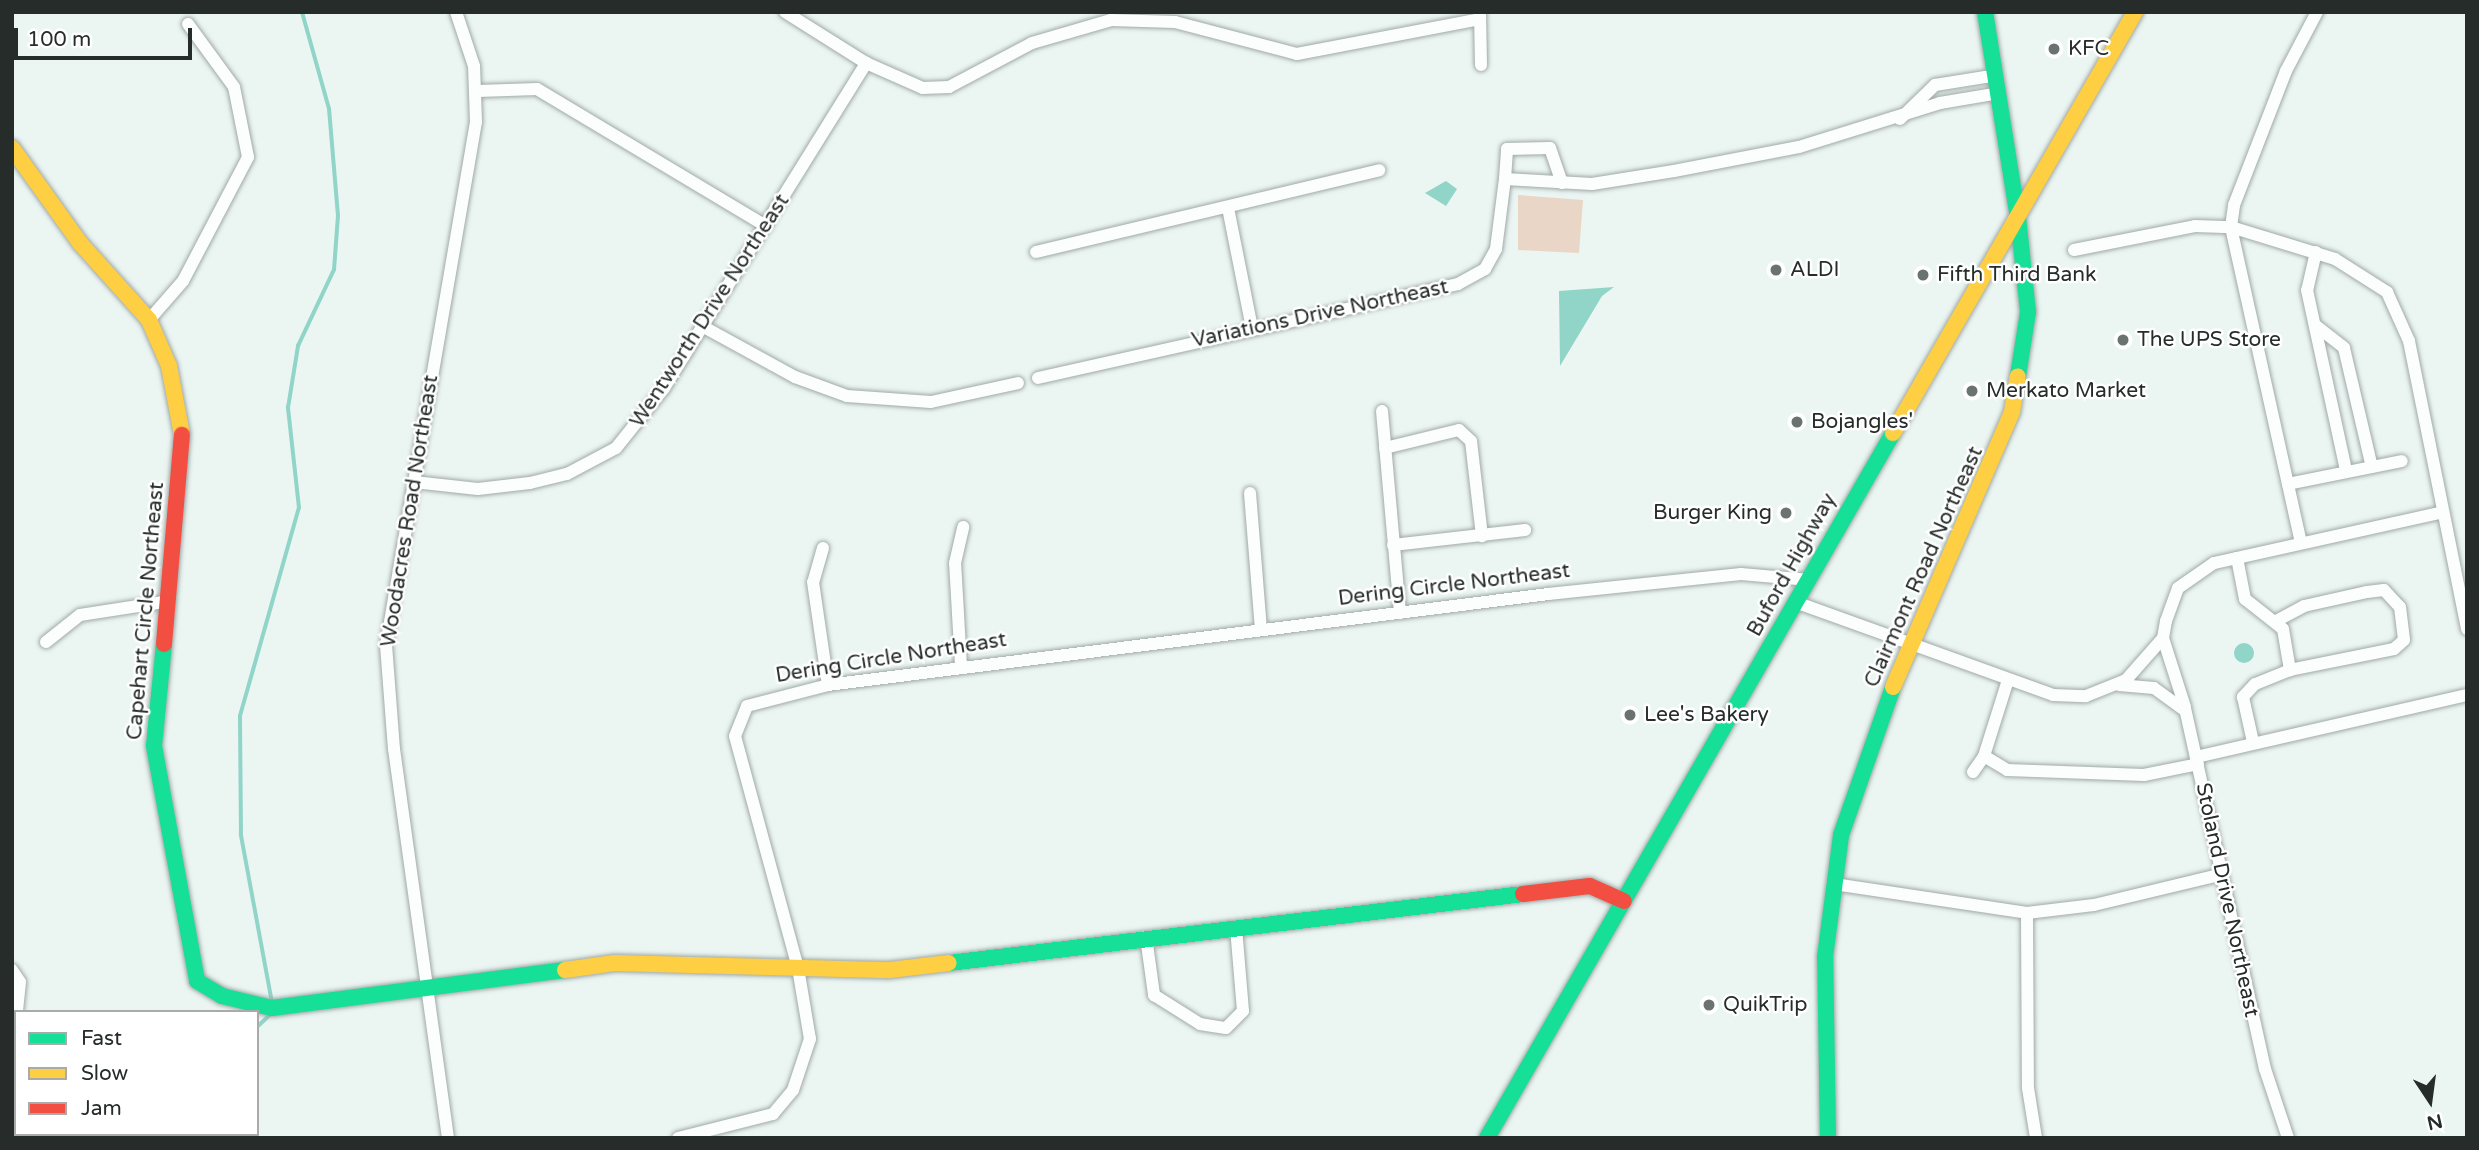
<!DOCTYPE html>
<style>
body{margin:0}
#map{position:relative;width:2479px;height:1150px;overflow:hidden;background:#ebf6f3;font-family:"Varela Round",sans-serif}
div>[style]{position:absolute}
.green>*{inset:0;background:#ead6c6}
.water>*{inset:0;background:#91d4c8}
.round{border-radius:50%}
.stream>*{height:3.5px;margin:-1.75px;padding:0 1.75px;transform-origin:1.75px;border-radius:1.75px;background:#91d4c8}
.roads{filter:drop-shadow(0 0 2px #a1a9a7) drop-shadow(0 0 2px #a1a9a7)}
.street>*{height:12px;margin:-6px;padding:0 6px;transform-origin:6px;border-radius:6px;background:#fcfefd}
.fast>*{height:16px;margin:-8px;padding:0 8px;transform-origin:8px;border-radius:8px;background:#16e098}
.slow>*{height:16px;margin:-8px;padding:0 8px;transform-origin:8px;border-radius:8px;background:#ffcf43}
.jam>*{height:16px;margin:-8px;padding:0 8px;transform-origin:8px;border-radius:8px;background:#f24e42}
.dots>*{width:19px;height:19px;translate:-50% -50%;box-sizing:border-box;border:4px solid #fff;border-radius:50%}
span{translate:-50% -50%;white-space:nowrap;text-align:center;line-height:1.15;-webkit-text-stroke:5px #fff;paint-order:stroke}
.poi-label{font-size:21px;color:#252c2a}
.left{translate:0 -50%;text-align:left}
.right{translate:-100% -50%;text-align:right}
.street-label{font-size:21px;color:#252c2a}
.frame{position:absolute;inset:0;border:14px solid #252c2a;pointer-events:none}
.legend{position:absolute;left:14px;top:1010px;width:245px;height:126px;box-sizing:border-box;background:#fff;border:2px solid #a8abaa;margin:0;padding:9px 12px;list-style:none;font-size:21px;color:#252c2a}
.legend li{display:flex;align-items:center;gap:14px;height:35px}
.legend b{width:35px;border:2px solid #a8abaa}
.north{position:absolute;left:2395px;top:1066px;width:70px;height:70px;-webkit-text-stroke:5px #fff;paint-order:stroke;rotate:167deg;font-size:19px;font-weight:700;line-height:28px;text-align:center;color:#252c2a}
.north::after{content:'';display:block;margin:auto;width:24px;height:32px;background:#252c2a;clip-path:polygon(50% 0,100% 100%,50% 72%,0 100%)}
.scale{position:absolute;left:14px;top:28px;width:178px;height:32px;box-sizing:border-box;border:4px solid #252c2a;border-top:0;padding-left:9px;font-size:21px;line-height:24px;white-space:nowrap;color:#252c2a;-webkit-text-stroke:5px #fff;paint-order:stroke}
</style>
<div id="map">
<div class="green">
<div style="clip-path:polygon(1518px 195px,1583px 200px,1579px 253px,1518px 250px)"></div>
</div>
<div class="water">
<div style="clip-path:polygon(1446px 181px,1457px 189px,1446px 206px,1425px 193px)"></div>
<div style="clip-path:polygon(1614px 287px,1602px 296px,1560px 366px,1559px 291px)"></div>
<div class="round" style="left:2234px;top:643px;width:20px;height:20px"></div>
</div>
<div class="stream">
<div style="left:272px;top:1003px;width:171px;rotate:-100.5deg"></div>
<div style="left:241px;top:835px;width:119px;rotate:-90.5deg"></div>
<div style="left:240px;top:716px;width:216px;rotate:-74.2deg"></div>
<div style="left:299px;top:508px;width:101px;rotate:-96.3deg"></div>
<div style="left:288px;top:408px;width:63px;rotate:-80.8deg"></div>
<div style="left:298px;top:346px;width:84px;rotate:-64.7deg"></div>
<div style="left:334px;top:270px;width:54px;rotate:-85.8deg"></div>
<div style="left:338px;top:216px;width:107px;rotate:-94.8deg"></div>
<div style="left:329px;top:109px;width:101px;rotate:-105.6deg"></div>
<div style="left:257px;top:1027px;width:19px;rotate:-43deg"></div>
<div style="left:126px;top:1138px;width:6px;rotate:-39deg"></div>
</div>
<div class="roads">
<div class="street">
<div style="left:785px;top:12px;width:96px;rotate:32.2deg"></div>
<div style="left:866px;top:63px;width:62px;rotate:23.7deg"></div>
<div style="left:923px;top:88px;width:26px;rotate:-2deg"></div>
<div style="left:949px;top:87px;width:94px;rotate:-27.9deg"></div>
<div style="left:1032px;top:43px;width:82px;rotate:-16.2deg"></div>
<div style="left:1111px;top:20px;width:64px;rotate:1.8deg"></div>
<div style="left:1175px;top:22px;width:126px;rotate:14.7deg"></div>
<div style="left:1297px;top:54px;width:186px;rotate:-10.8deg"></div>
<div style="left:1480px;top:13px;width:52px;rotate:88.9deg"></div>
<div style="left:478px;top:91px;width:59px;rotate:-1.9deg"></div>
<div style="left:537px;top:89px;width:267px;rotate:30.9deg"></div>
<div style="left:1900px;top:119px;width:49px;rotate:-44.2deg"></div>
<div style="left:1935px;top:85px;width:57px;rotate:-9.1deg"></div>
<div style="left:1505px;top:179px;width:30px;rotate:-86deg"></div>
<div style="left:1507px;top:149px;width:43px;rotate:-1.3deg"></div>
<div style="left:1550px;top:148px;width:37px;rotate:71deg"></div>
<div style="left:1228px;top:208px;width:122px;rotate:78.7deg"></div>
<div style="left:2074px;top:250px;width:123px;rotate:-11.2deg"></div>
<div style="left:2195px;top:226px;width:36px;rotate:2deg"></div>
<div style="left:2231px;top:227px;width:109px;rotate:17.1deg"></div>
<div style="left:2335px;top:259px;width:62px;rotate:32.4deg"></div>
<div style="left:2387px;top:292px;width:54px;rotate:65.8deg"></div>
<div style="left:2409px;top:341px;width:294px;rotate:78.6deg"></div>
<div style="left:1036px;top:252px;width:353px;rotate:-13.4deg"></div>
<div style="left:2316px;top:252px;width:39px;rotate:103deg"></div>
<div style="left:2307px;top:290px;width:185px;rotate:77.8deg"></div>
<div style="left:149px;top:320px;width:52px;rotate:-48.9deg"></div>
<div style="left:183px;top:281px;width:140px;rotate:-62.3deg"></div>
<div style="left:248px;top:157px;width:71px;rotate:-101.3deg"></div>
<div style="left:234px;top:87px;width:78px;rotate:-126.1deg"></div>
<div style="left:2315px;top:325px;width:37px;rotate:38deg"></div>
<div style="left:2344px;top:348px;width:122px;rotate:76.8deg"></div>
<div style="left:702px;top:326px;width:106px;rotate:28.7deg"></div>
<div style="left:795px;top:377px;width:55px;rotate:20.1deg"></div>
<div style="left:847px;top:396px;width:84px;rotate:4.1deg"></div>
<div style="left:931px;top:402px;width:89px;rotate:-12.3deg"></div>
<div style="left:1038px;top:378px;width:430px;rotate:-12.6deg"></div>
<div style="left:1458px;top:284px;width:31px;rotate:-29deg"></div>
<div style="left:1485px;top:269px;width:23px;rotate:-61deg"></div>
<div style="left:1496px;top:249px;width:71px;rotate:-82.7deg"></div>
<div style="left:1505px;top:179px;width:87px;rotate:3.3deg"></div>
<div style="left:1592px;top:184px;width:83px;rotate:-9deg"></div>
<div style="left:1674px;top:171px;width:127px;rotate:-10.9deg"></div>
<div style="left:1799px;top:147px;width:148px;rotate:-17.3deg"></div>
<div style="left:1940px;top:103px;width:55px;rotate:-9.5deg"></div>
<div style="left:1382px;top:411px;width:203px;rotate:84.9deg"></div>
<div style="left:1385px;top:448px;width:76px;rotate:-13.7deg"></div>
<div style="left:1459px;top:430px;width:16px;rotate:43deg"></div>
<div style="left:1471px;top:441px;width:96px;rotate:83.4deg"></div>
<div style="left:414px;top:482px;width:64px;rotate:6.2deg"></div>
<div style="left:478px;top:489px;width:52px;rotate:-6.6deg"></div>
<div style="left:530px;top:483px;width:38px;rotate:-14deg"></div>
<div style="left:567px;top:474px;width:55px;rotate:-28deg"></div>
<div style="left:616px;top:448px;width:77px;rotate:-51.3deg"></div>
<div style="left:664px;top:388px;width:383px;rotate:-58.1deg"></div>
<div style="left:2288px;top:484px;width:116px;rotate:-11.4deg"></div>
<div style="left:1250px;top:493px;width:137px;rotate:85.4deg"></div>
<div style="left:2301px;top:543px;width:324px;rotate:-102.5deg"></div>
<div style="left:2231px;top:227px;width:22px;rotate:-82deg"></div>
<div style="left:2234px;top:205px;width:144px;rotate:-68.8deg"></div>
<div style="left:2286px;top:71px;width:67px;rotate:-62.3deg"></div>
<div style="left:1393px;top:545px;width:133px;rotate:-6.5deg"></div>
<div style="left:823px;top:548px;width:35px;rotate:106deg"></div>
<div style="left:813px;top:582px;width:104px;rotate:81.7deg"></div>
<div style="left:2237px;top:558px;width:42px;rotate:79deg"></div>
<div style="left:2245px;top:599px;width:48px;rotate:38.3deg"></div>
<div style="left:2283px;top:629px;width:42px;rotate:80.3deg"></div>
<div style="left:2290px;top:670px;width:38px;rotate:158deg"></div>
<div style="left:2255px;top:684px;width:18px;rotate:133deg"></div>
<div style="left:2243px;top:697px;width:46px;rotate:77.5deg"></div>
<div style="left:1798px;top:603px;width:271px;rotate:19.8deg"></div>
<div style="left:2053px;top:695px;width:33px;rotate:2deg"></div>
<div style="left:2086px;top:696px;width:43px;rotate:-21.8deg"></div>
<div style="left:2126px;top:680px;width:56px;rotate:-48.6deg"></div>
<div style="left:2278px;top:620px;width:30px;rotate:-28deg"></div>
<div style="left:2304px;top:606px;width:65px;rotate:-12.5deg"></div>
<div style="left:2367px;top:592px;width:17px;rotate:-7deg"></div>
<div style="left:2384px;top:590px;width:23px;rotate:47deg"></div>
<div style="left:2400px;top:607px;width:33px;rotate:83deg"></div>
<div style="left:2404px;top:640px;width:13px;rotate:138deg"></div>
<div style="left:2394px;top:649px;width:106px;rotate:168.6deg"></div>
<div style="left:46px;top:642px;width:43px;rotate:-38.5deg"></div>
<div style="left:80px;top:615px;width:85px;rotate:-8.8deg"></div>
<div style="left:961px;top:666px;width:103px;rotate:-93.3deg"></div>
<div style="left:955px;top:563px;width:37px;rotate:-77deg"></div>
<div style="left:2007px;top:683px;width:77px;rotate:107.5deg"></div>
<div style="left:1984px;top:756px;width:27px;rotate:31deg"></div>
<div style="left:2007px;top:770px;width:137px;rotate:2.1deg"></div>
<div style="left:2144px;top:775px;width:55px;rotate:-11.5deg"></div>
<div style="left:2119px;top:685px;width:35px;rotate:5deg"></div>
<div style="left:2154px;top:688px;width:37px;rotate:36deg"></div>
<div style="left:2196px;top:757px;width:278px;rotate:-12.9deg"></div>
<div style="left:1973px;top:772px;width:19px;rotate:-55deg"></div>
<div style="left:1834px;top:884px;width:195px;rotate:8.5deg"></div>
<div style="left:2027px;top:913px;width:67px;rotate:-6.8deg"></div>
<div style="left:2094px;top:905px;width:129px;rotate:-13.5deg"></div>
<div style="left:2027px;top:913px;width:175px;rotate:89.7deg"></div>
<div style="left:2028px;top:1088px;width:51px;rotate:80.9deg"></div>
<div style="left:1146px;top:937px;width:59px;rotate:82.1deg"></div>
<div style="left:1154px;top:995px;width:54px;rotate:32.2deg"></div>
<div style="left:1200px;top:1024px;width:26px;rotate:9deg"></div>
<div style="left:1226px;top:1028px;width:24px;rotate:-45deg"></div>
<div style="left:1243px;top:1011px;width:84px;rotate:-94.8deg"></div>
<div style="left:12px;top:970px;width:14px;rotate:56deg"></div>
<div style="left:20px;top:982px;width:30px;rotate:96deg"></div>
<div style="left:12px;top:1036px;width:16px;rotate:-76deg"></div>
<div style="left:448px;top:1138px;width:393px;rotate:-97.9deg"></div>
<div style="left:394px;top:749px;width:104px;rotate:-94.4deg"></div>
<div style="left:386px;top:645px;width:531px;rotate:-80.24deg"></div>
<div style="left:476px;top:122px;width:56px;rotate:-92deg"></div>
<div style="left:474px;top:66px;width:57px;rotate:-108.4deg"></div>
<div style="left:678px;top:1138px;width:98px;rotate:-14.2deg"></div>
<div style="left:773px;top:1114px;width:31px;rotate:-50deg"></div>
<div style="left:793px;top:1090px;width:54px;rotate:-71.6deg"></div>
<div style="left:810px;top:1039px;width:72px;rotate:-99.6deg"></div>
<div style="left:798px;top:968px;width:240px;rotate:-105.2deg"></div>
<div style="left:735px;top:736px;width:32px;rotate:-68deg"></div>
<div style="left:747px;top:706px;width:84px;rotate:-14.5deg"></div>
<div style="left:828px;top:685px;width:726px;rotate:-7.2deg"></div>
<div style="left:1548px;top:594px;width:194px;rotate:-5.9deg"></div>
<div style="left:1741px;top:574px;width:69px;rotate:5deg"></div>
<div style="left:2288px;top:1138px;width:73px;rotate:-108.4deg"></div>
<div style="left:2265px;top:1069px;width:371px;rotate:-102.5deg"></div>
<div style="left:2185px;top:707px;width:72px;rotate:-107.7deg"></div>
<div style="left:2163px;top:638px;width:17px;rotate:-80deg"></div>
<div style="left:2166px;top:621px;width:35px;rotate:-70deg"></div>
<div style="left:2178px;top:588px;width:44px;rotate:-34.8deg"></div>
<div style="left:2214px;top:563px;width:231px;rotate:-12.5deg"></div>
</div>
<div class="fast">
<div style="left:1985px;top:12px;width:208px;rotate:80.9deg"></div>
<div style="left:2018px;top:376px;width:65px;rotate:-81.1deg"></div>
<div style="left:2028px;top:312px;width:96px;rotate:-96deg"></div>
<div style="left:164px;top:644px;width:102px;rotate:95.6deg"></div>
<div style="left:154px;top:746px;width:239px;rotate:79.6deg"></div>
<div style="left:197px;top:981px;width:29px;rotate:31deg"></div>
<div style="left:222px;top:996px;width:51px;rotate:13.5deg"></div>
<div style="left:272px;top:1008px;width:295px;rotate:-7.4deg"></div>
<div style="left:949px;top:963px;width:578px;rotate:-6.85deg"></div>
<div style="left:1487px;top:1138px;width:814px;rotate:-60.06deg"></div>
<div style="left:1828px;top:1138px;width:181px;rotate:-90.9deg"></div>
<div style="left:1825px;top:957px;width:123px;rotate:-82.5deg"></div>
<div style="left:1841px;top:835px;width:157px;rotate:-70.6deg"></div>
</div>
<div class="slow">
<div style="left:12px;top:148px;width:117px;rotate:54.4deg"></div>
<div style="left:80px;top:243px;width:103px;rotate:48.1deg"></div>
<div style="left:149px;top:320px;width:50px;rotate:66.5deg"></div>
<div style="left:169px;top:366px;width:70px;rotate:79.3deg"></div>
<div style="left:1893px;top:433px;width:486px;rotate:-60.1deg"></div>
<div style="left:1893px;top:687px;width:300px;rotate:-66.6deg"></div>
<div style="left:2012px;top:412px;width:36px;rotate:-81deg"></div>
<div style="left:565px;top:970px;width:50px;rotate:-8deg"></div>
<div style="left:615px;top:963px;width:275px;rotate:1.5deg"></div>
<div style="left:890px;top:970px;width:59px;rotate:-6.8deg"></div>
</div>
<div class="jam">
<div style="left:164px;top:644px;width:210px;rotate:-85.1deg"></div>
<div style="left:1523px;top:894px;width:67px;rotate:-6.8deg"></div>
<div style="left:1590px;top:886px;width:37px;rotate:24deg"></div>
</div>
</div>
<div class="dots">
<div style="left:2054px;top:49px;background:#6a7370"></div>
<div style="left:1776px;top:270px;background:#6a7370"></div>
<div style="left:1923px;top:275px;background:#6a7370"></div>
<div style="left:2123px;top:340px;background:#6a7370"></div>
<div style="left:1972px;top:391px;background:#6a7370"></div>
<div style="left:1797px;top:422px;background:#6a7370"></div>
<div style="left:1786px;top:513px;background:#6a7370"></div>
<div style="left:1630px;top:715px;background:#6a7370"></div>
<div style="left:1709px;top:1005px;background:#6a7370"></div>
</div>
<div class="poi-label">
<span class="left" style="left:2068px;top:49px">KFC</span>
<span class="left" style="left:1790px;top:270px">ALDI</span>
<span class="left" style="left:1937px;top:275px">Fifth Third Bank</span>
<span class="left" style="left:2137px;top:340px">The UPS Store</span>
<span class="left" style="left:1986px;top:391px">Merkato Market</span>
<span class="left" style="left:1811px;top:422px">Bojangles'</span>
<span class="right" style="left:1772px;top:513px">Burger King</span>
<span class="left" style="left:1644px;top:715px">Lee's Bakery</span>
<span class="left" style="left:1723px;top:1005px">QuikTrip</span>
</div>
<div class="street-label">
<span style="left:710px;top:311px;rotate:-57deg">Wentworth Drive Northeast</span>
<span style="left:1320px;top:314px;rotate:-12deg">Variations Drive Northeast</span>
<span style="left:410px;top:511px;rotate:-81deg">Woodacres Road Northeast</span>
<span style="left:1792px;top:565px;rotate:-61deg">Buford Highway</span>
<span style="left:1924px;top:567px;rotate:-66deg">Clairmont Road Northeast</span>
<span style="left:1454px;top:585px;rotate:-7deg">Dering Circle Northeast</span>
<span style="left:146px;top:611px;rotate:-85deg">Capehart Circle Northeast</span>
<span style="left:891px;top:658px;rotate:-9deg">Dering Circle Northeast</span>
<span style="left:2227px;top:900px;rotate:78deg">Stoland Drive Northeast</span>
</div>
<div class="frame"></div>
<ul class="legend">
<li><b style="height:9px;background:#16e098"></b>Fast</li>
<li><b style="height:9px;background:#ffcf43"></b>Slow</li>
<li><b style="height:9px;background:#f24e42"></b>Jam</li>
</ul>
<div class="north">N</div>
<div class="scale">100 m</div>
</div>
